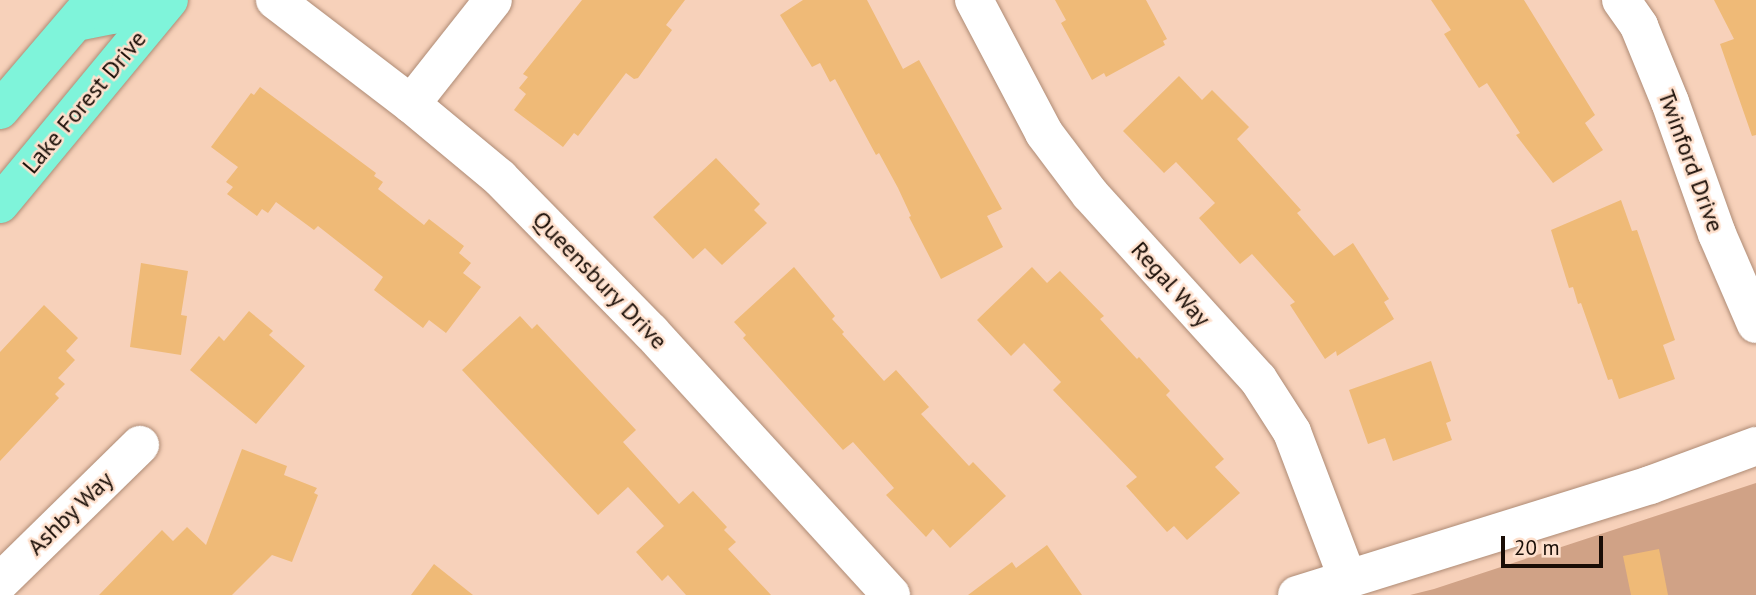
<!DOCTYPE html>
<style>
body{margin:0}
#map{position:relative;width:1756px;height:595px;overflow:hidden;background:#f7d1ba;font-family:"PT Sans",sans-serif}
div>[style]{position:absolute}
.green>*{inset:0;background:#d0a286}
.building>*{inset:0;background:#efba77}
.roads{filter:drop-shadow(0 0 2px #ae8b75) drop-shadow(0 0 2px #ae8b75)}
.minor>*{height:38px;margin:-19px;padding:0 19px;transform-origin:19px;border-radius:19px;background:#fff}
.major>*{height:38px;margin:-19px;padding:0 19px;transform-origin:19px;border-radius:19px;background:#7ff4da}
span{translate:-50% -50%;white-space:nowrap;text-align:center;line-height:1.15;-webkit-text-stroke:5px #fee0cd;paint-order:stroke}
.street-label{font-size:24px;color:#190d06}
.scale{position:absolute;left:1501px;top:536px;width:102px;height:32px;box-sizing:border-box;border:4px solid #190d06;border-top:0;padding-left:9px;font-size:21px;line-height:24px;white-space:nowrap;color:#190d06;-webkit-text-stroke:5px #fee0cd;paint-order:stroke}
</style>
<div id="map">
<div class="green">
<div style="clip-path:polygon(1756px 483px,1756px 595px,1410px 595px,1434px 589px)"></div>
</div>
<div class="building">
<div style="clip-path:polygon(582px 0,685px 0,666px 25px,672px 30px,638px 78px,634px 79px,626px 73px,578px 136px,574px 133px,563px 147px,514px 110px,526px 94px,519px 88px,528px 77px,523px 74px)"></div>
<div style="clip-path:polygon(803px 0,867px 0,903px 69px,919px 60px,1002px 209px,987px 216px,1003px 247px,941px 279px,909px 217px,911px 216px,898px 188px,879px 153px,876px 155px,835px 79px,830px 82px,820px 63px,812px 67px,780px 15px)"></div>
<div style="clip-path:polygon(1055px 0,1146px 0,1167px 39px,1163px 41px,1165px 45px,1106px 77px,1104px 73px,1092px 80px,1061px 23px,1066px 20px)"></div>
<div style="clip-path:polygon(1431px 0,1524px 0,1595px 115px,1585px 123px,1603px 150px,1553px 183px,1516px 135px,1520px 133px,1487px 83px,1479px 88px,1444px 34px,1451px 30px)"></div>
<div style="clip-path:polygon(1714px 0,1756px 0,1756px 135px,1752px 136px,1720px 44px,1734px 39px)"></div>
<div style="clip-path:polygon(1179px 76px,1202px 100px,1212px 90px,1249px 127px,1237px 139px,1301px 210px,1297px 213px,1334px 256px,1353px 243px,1389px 299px,1384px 302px,1394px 319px,1337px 356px,1336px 351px,1325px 359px,1290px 305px,1295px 302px,1252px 254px,1240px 264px,1199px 218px,1215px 203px,1176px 162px,1164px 173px,1123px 131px)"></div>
<div style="clip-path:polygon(260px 87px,376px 173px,374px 176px,383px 182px,378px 189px,424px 225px,429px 219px,464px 246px,459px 253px,471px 263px,463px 273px,481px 287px,446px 333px,429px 320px,423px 328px,374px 290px,383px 277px,318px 226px,314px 230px,276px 202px,268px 213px,262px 209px,257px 216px,227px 194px,233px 187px,226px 182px,238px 167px,211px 147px,251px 93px,254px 95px)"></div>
<div style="clip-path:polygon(716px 158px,760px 204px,754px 210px,767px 223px,722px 265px,705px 248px,693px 259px,653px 217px)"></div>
<div style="clip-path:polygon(1621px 200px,1632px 231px,1637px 230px,1675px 340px,1663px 345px,1675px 379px,1619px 399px,1612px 379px,1608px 380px,1581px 303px,1578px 304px,1573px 287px,1569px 288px,1551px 230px)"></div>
<div style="clip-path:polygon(141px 263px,188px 271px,181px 315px,187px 316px,181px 355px,130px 347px)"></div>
<div style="clip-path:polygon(794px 267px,835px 316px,832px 319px,844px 332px,842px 334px,884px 381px,896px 370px,929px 407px,921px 414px,969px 466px,973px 462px,1006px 496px,950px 548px,933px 529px,926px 537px,886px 495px,894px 488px,853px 442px,843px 450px,743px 338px,746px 335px,734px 322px)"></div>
<div style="clip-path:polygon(1032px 267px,1047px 283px,1060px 271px,1104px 316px,1100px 319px,1137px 359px,1139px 357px,1170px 391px,1166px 395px,1224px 459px,1215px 467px,1240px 493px,1187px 540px,1174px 526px,1167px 532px,1126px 486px,1137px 477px,1053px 390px,1061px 382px,1024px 343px,1011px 356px,977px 320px)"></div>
<div style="clip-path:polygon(44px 305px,78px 338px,66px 351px,75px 360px,58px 378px,65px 384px,55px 394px,59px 398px,0 461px,0 352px)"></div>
<div style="clip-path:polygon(249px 311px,273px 331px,269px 335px,305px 366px,256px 424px,190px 370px,219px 336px,224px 341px)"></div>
<div style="clip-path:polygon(520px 316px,532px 329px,537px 324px,636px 430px,623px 442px,679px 504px,693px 491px,727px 527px,724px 530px,736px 542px,728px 549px,771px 595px,686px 595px,668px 575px,662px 581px,636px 552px,664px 526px,628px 487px,598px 515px,462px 370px)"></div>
<div style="clip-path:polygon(1431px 361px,1451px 421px,1446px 423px,1452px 440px,1393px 461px,1385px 438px,1368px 444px,1349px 390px)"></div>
<div style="clip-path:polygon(242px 449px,287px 466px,284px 475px,317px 488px,314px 493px,318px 495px,292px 562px,272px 555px,232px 595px,99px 595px,162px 530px,173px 541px,187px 527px,206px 545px)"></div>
<div style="clip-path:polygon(1047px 545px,1082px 595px,968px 595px,1012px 562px,1016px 568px)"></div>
<div style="clip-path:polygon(1659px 549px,1668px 595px,1631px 595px,1623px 556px)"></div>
<div style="clip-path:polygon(434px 564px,473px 595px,411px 595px)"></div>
</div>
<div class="roads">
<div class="minor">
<div style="left:275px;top:0;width:171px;rotate:37.4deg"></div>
<div style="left:411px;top:104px;width:116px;rotate:39.7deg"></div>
<div style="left:500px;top:178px;width:216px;rotate:45.6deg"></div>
<div style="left:651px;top:332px;width:356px;rotate:47.6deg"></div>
<div style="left:974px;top:0;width:150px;rotate:62.2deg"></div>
<div style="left:1044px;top:133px;width:76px;rotate:53deg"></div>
<div style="left:1090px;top:194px;width:250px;rotate:47.8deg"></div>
<div style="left:1258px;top:379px;width:63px;rotate:57.3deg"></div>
<div style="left:1292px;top:432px;width:155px;rotate:69.2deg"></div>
<div style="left:1621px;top:0;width:32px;rotate:55deg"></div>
<div style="left:1639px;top:26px;width:82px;rotate:67.8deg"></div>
<div style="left:1670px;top:102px;width:140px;rotate:70.4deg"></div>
<div style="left:1717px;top:234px;width:98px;rotate:66.6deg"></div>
<div style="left:411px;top:104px;width:132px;rotate:-51.7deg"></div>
<div style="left:0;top:582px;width:196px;rotate:-44.4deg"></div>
<div style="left:1297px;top:595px;width:370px;rotate:-17.3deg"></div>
<div style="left:1650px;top:485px;width:113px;rotate:-20.2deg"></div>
</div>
<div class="major">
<div style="left:76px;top:22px;width:37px;rotate:-11deg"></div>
<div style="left:112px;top:15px;width:27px;rotate:-34deg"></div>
<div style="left:0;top:110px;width:145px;rotate:-49.5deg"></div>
<div style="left:0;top:204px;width:265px;rotate:-50.4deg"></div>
</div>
</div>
<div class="street-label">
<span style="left:84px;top:102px;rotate:-50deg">Lake Forest Drive</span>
<span style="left:1691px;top:161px;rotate:70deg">Twinford Drive</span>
<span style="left:600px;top:280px;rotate:46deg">Queensbury Drive</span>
<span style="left:1171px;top:284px;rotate:48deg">Regal Way</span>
<span style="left:70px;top:513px;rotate:-44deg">Ashby Way</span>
</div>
<div class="scale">20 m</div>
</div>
